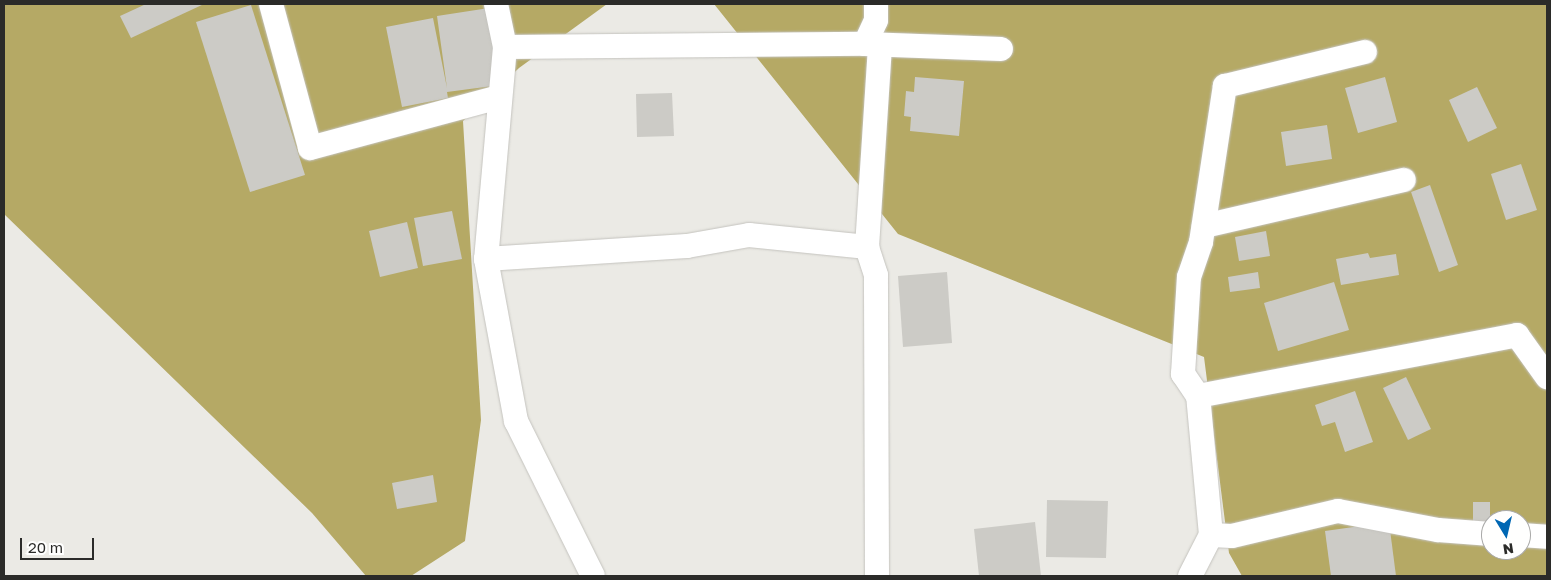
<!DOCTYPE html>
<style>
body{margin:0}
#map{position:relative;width:1551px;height:580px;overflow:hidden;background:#ebeae5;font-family:"Golos Text",sans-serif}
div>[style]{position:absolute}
.forest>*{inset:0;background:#b5a965}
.building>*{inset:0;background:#cccbc6}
.roads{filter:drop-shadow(0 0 1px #c4c3be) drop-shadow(0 0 1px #c4c3be)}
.street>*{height:24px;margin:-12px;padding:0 12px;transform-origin:12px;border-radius:12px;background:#fff}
span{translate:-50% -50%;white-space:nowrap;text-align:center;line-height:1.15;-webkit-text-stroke:4px #fffffe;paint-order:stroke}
.frame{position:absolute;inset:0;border:5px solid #2b2b29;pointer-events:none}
.north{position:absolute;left:1481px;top:510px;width:50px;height:50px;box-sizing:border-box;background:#fffffe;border:1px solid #aaaaa9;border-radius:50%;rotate:171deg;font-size:14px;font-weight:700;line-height:20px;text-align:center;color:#2b2b29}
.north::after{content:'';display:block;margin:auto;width:18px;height:22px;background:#0067b3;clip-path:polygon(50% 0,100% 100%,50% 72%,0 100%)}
.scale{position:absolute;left:20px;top:538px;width:74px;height:22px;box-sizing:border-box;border:2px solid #2b2b29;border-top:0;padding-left:6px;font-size:15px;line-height:18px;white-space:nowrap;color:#2b2b29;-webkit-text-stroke:4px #fffffe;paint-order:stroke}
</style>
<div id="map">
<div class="forest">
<div style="clip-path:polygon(4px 4px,607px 4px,519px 68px,463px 121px,481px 420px,465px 541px,411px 576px,366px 576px,312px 513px,4px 214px)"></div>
<div style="clip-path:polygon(evenodd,714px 4px,1547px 4px,1547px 576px,1242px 576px,1229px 553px,1204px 357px,898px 234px,714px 4px,1491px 520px,1521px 520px,1521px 550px,1491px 550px,1491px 520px)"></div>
</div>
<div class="building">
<div style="clip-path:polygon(146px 4px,204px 4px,131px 38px,120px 16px)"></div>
<div style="clip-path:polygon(251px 5px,305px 175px,250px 192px,196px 22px)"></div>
<div style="clip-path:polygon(489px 8px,500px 85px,447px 92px,448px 98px,402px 107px,386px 27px,433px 18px,447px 88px,437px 16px)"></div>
<div style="clip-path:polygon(915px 77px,964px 81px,959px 136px,910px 131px,911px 117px,904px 116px,906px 91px,914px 92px)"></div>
<div style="clip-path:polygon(1385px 77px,1397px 122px,1358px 133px,1345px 88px)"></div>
<div style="clip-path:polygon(1477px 87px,1497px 128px,1468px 142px,1449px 100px)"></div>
<div style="clip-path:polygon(672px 93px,674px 136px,637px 137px,636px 94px)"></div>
<div style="clip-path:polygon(1327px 125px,1332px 159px,1286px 166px,1281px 132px)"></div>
<div style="clip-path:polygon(1521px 164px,1537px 210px,1506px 220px,1491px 174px)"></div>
<div style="clip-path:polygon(1430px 185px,1458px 265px,1439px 272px,1411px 192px)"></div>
<div style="clip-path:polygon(452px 211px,462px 259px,423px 266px,414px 218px)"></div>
<div style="clip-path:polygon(407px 222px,418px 268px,380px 277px,369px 231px)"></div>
<div style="clip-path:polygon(1266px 231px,1270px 256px,1239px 261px,1235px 237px)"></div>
<div style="clip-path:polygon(1368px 253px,1370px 258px,1396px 254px,1399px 275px,1341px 285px,1336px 259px)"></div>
<div style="clip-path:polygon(947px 272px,952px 343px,903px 347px,898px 276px)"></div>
<div style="clip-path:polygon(1258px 272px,1260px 288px,1230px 292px,1228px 277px)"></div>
<div style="clip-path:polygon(1334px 282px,1349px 330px,1278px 351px,1264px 303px)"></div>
<div style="clip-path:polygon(1406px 377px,1431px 429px,1408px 440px,1383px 388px)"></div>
<div style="clip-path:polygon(1355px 391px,1373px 442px,1345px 452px,1335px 422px,1322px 426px,1315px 405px)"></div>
<div style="clip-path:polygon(433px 475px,437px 502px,397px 509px,392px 483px)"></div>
<div style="clip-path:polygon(1047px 500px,1108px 501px,1106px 558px,1046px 557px)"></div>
<div style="clip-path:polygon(1473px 502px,1490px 502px,1490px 523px,1473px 523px)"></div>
<div style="clip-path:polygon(1035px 522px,1041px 576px,979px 576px,974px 529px)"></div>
<div style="clip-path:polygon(1389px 522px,1396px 576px,1331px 576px,1325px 531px)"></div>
</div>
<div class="roads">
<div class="street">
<div style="left:271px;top:4px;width:149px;rotate:74.8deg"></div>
<div style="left:310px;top:148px;width:196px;rotate:-15.1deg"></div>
<div style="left:496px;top:4px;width:44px;rotate:78.2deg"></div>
<div style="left:505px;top:47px;width:213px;rotate:95.1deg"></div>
<div style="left:486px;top:259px;width:165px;rotate:79.5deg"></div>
<div style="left:516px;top:421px;width:173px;rotate:63.6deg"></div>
<div style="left:865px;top:44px;width:26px;rotate:-65deg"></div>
<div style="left:876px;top:20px;width:16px;rotate:-90deg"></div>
<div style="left:505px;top:47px;width:360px;rotate:-0.5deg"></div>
<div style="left:865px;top:44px;width:136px;rotate:2.1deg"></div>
<div style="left:1204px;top:226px;width:205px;rotate:-13deg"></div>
<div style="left:486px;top:259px;width:201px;rotate:-3.7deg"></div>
<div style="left:687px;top:246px;width:63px;rotate:-10.1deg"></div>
<div style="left:749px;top:235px;width:119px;rotate:5.8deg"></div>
<div style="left:1198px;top:396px;width:325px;rotate:-10.8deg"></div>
<div style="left:1517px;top:335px;width:52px;rotate:54.5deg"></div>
<div style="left:1211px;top:535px;width:140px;rotate:-95.3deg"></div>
<div style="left:1198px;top:396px;width:27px;rotate:-124deg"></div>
<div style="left:1183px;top:374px;width:97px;rotate:-86.5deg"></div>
<div style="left:1189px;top:277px;width:37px;rotate:-71deg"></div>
<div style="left:1201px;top:242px;width:158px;rotate:-81.3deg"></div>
<div style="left:1225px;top:86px;width:144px;rotate:-13.7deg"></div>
<div style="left:1521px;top:535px;width:26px;rotate:4deg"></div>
<div style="left:877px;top:576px;width:301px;rotate:-90.2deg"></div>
<div style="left:876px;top:275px;width:29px;rotate:-108deg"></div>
<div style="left:867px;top:247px;width:202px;rotate:-86.3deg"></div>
<div style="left:1190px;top:576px;width:46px;rotate:-62.9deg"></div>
<div style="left:1211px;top:535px;width:21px;rotate:3deg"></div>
<div style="left:1232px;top:536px;width:109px;rotate:-13.3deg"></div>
<div style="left:1338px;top:511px;width:102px;rotate:10.8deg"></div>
<div style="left:1438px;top:530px;width:53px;rotate:4.3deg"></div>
</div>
</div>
<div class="frame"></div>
<div class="north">N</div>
<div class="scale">20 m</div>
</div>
